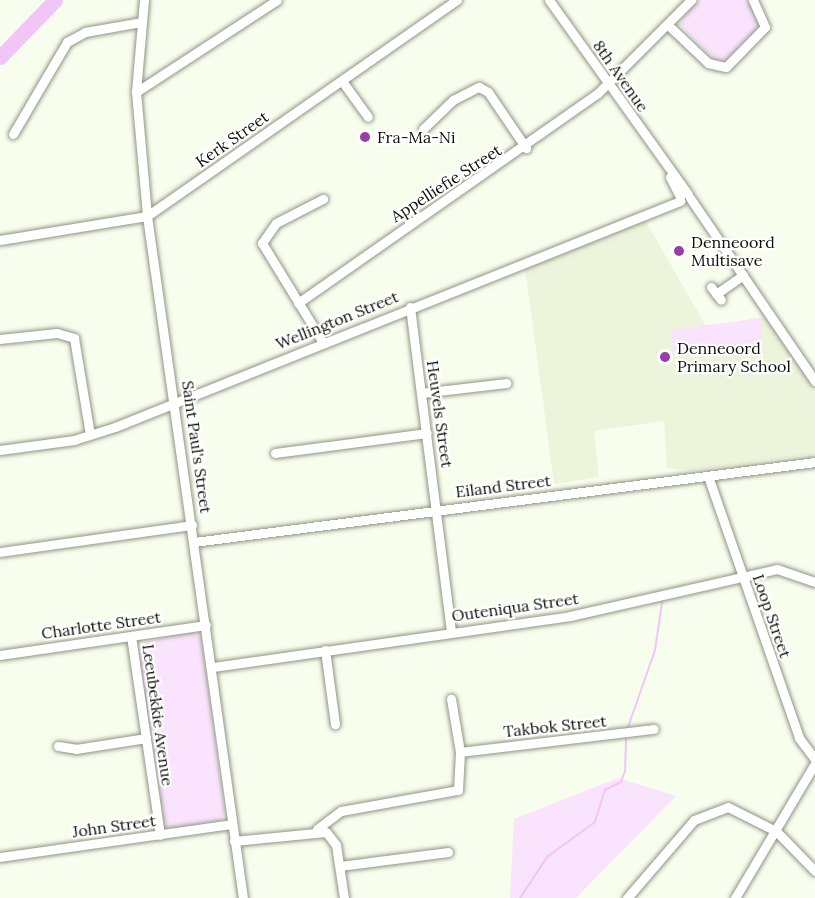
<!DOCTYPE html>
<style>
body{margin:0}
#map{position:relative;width:815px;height:898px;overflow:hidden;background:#f8feed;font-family:Lora,serif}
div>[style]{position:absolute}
.built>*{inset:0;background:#edf4dc}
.green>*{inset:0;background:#fae3fd}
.stream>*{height:2px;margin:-1px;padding:0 1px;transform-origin:1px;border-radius:1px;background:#f2c5f9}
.river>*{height:15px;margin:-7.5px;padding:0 7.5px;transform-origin:7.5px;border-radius:7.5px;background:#f2c5f9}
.roads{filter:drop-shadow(0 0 2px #909485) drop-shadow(0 0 2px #909485)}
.street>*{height:9px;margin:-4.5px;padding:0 4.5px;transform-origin:4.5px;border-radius:4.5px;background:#fff}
.dots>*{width:16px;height:16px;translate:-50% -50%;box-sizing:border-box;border:3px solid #fff;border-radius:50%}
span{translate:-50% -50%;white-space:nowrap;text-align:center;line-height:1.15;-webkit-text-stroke:4.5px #fff;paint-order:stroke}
.street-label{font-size:16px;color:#0d0e09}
.poi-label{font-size:16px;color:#0d0e09}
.left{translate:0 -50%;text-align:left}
</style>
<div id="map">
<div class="built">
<div style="clip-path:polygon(645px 220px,706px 326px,765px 317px,815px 388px,815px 454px,691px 471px,667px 468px,664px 421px,594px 431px,599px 477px,554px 484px,525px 268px)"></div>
</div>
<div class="green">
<div style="clip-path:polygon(696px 0,747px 0,763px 24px,727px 61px,715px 60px,679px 24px)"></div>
<div style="clip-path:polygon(760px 318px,763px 341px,674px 354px,670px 330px)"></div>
<div style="clip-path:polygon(192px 632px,202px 639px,225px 814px,218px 822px,171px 829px,162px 825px,136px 644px)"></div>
<div style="clip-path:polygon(618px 778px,676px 796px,576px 898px,510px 898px,514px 819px)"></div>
</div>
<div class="stream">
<div style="left:627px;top:730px;width:85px;rotate:-70.7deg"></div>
<div style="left:655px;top:650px;width:48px;rotate:-81.5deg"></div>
<div style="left:520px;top:898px;width:49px;rotate:-56.6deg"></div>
<div style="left:547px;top:857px;width:59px;rotate:-36.1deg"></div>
<div style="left:595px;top:822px;width:34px;rotate:-73deg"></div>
<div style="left:605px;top:790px;width:18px;rotate:-27deg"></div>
<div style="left:621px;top:782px;width:12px;rotate:-70deg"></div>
<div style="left:625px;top:771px;width:35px;rotate:-88deg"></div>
</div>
<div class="river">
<div style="left:0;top:57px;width:79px;rotate:-46deg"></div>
</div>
<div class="roads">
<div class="street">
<div style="left:144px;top:0;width:92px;rotate:95deg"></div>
<div style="left:136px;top:92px;width:124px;rotate:84.9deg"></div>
<div style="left:147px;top:216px;width:689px;rotate:81.99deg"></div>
<div style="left:549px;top:0;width:239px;rotate:54.4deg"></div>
<div style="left:668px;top:25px;width:55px;rotate:43.5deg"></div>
<div style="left:708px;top:63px;width:18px;rotate:13deg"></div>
<div style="left:726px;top:67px;width:56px;rotate:-45.7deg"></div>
<div style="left:765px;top:27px;width:30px;rotate:-114deg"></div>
<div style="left:342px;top:81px;width:44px;rotate:54.2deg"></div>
<div style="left:136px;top:92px;width:168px;rotate:-33.1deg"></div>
<div style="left:423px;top:129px;width:42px;rotate:-44deg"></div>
<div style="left:453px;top:100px;width:29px;rotate:-27deg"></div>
<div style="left:479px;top:87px;width:10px;rotate:29deg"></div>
<div style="left:488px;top:92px;width:68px;rotate:55.8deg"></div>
<div style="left:13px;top:134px;width:107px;rotate:-59.6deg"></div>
<div style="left:67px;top:42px;width:21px;rotate:-29deg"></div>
<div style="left:85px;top:32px;width:58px;rotate:-10deg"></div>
<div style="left:670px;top:177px;width:22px;rotate:63deg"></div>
<div style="left:690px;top:198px;width:222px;rotate:55.7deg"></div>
<div style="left:0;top:240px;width:149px;rotate:-9.3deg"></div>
<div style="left:147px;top:216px;width:378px;rotate:-34.9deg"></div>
<div style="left:711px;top:287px;width:16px;rotate:52deg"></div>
<div style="left:716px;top:294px;width:33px;rotate:-35deg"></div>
<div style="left:298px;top:303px;width:366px;rotate:-35deg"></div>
<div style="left:598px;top:93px;width:132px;rotate:-45deg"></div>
<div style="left:410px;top:307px;width:328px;rotate:82.8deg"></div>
<div style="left:0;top:339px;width:57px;rotate:-6deg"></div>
<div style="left:57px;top:333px;width:18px;rotate:16deg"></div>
<div style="left:74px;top:338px;width:98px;rotate:80.6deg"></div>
<div style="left:322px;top:341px;width:115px;rotate:-121.5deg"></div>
<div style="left:262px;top:243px;width:24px;rotate:-55deg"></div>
<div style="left:276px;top:223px;width:53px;rotate:-27.1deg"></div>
<div style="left:421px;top:393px;width:86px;rotate:-6.7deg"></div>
<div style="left:0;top:450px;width:75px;rotate:-7.7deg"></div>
<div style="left:74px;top:440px;width:43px;rotate:-17.6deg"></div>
<div style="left:115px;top:427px;width:609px;rotate:-21.8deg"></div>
<div style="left:275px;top:453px;width:153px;rotate:-7.5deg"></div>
<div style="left:709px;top:479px;width:274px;rotate:70.8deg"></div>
<div style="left:799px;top:738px;width:26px;rotate:53deg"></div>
<div style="left:194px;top:542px;width:626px;rotate:-7.34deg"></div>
<div style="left:0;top:552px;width:194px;rotate:-8deg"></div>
<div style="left:131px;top:636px;width:201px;rotate:81.7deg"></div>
<div style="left:325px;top:650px;width:75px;rotate:82.3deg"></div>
<div style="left:0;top:655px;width:208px;rotate:-8.3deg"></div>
<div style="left:213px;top:667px;width:361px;rotate:-8.1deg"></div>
<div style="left:570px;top:616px;width:212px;rotate:-12.8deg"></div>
<div style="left:777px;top:569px;width:40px;rotate:18.9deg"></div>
<div style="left:58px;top:746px;width:18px;rotate:9deg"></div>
<div style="left:76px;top:749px;width:71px;rotate:-8.9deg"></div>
<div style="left:460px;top:752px;width:195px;rotate:-6.8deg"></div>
<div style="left:317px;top:829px;width:30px;rotate:-37deg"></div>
<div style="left:341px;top:811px;width:119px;rotate:-10.2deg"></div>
<div style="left:458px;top:790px;width:38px;rotate:-87deg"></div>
<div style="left:460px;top:752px;width:54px;rotate:-99.6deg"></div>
<div style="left:234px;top:841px;width:92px;rotate:-5.6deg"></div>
<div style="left:326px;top:832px;width:16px;rotate:52deg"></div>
<div style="left:336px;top:845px;width:54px;rotate:81.4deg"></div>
<div style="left:0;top:857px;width:234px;rotate:-8.1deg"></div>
<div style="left:340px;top:866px;width:109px;rotate:-7.4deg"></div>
<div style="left:627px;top:898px;width:103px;rotate:-49.3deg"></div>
<div style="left:694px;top:820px;width:36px;rotate:-21deg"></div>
<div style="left:728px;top:807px;width:54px;rotate:26.6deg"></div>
<div style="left:776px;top:831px;width:56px;rotate:45.7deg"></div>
<div style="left:735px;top:898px;width:157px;rotate:-59.3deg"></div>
</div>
</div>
<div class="dots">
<div style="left:365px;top:137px;background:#993ea8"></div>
<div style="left:679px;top:251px;background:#993ea8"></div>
<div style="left:665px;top:357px;background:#993ea8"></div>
</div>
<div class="street-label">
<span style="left:621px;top:76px;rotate:55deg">8th Avenue</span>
<span style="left:232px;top:139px;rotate:-35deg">Kerk Street</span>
<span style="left:446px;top:183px;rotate:-33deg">Appelliefie Street</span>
<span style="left:337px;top:320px;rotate:-22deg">Wellington Street</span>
<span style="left:440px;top:414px;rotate:82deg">Heuvels Street</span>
<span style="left:197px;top:447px;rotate:82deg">Saint Paul's Street</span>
<span style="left:503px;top:486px;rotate:-7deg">Eiland Street</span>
<span style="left:515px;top:607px;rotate:-8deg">Outeniqua Street</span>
<span style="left:772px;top:616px;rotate:71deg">Loop Street</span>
<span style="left:101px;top:625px;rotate:-8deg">Charlotte Street</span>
<span style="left:158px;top:715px;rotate:82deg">Leeubekkie Avenue</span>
<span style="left:555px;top:726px;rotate:-6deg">Takbok Street</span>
<span style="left:114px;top:826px;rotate:-8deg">John Street</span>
</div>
<div class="poi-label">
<span class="left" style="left:377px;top:137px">Fra-Ma-Ni</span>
<span class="left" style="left:691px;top:251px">Denneoord<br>Multisave</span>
<span class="left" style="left:677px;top:357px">Denneoord<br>Primary School</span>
</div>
</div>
